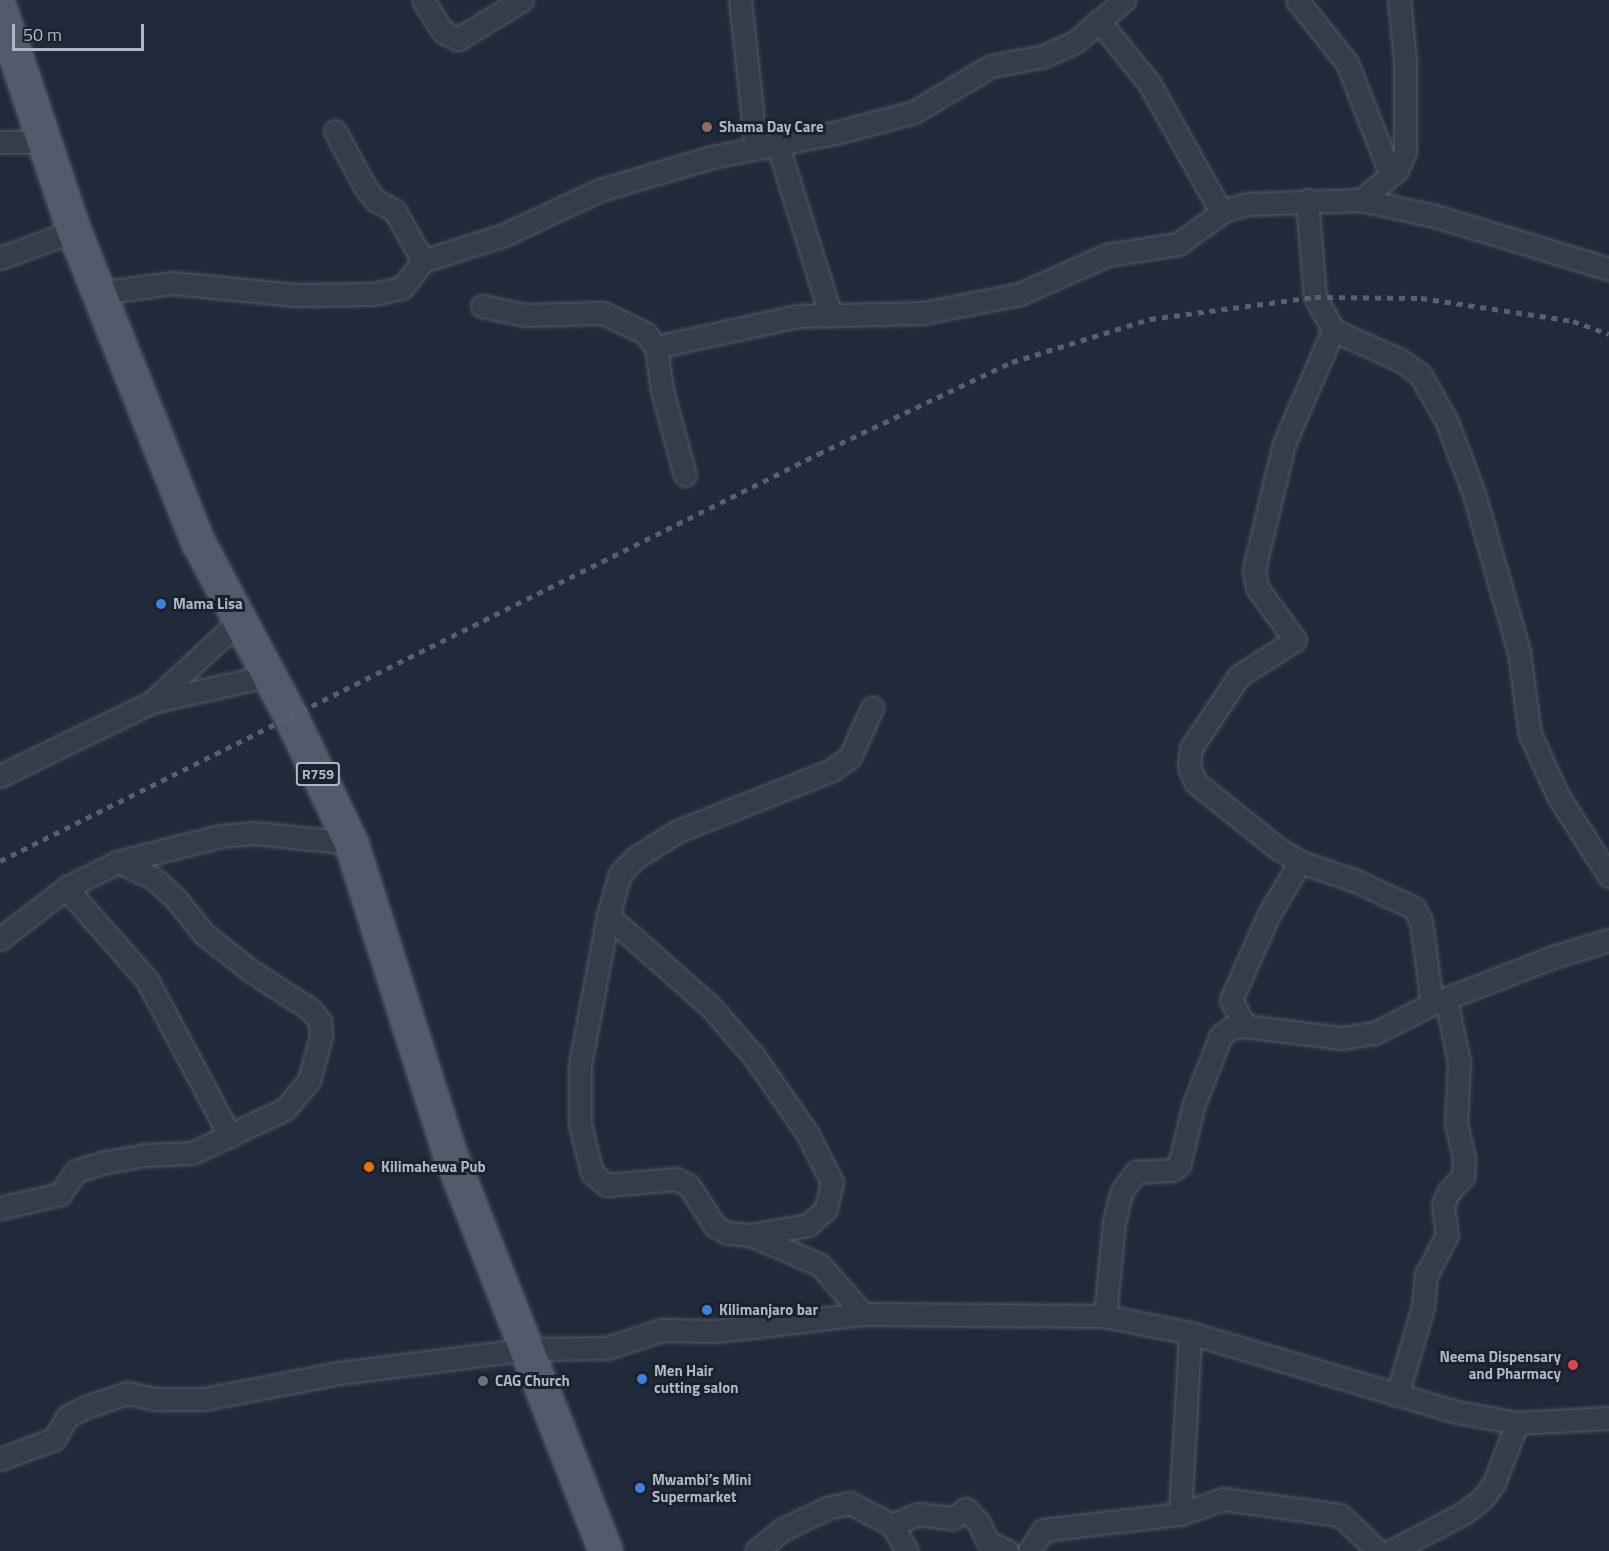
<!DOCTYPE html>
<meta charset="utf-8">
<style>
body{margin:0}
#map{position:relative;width:1609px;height:1551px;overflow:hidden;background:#212a3a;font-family:"Titillium Web",sans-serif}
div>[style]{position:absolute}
.roads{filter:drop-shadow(0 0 2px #525a68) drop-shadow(0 0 2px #525a68)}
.street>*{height:21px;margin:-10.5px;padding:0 10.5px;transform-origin:10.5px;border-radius:10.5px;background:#353d4a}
.primary>*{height:33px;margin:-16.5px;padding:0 16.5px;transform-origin:16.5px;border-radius:16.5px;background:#525b6b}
.rail>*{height:4.5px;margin-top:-2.25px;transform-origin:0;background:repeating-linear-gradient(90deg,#566072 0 6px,transparent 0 12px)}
.dots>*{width:16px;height:16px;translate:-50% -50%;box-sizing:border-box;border:3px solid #1a222f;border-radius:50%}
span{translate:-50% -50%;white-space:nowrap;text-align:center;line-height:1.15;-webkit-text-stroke:6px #1a222f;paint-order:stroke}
.shield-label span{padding:2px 4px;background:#1a222f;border:2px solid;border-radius:4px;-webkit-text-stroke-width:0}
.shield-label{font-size:14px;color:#afb7c7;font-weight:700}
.poi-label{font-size:15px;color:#afb7c7;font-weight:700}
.left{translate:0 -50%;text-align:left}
.right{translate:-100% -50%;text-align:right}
.scale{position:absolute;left:12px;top:24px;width:132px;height:27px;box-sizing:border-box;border:3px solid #afb7c7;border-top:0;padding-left:8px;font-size:18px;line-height:21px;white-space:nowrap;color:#afb7c7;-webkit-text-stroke:4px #1a222f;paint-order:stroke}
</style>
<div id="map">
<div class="roads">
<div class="street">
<div style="left:423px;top:0;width:38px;rotate:58deg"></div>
<div style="left:443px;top:32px;width:17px;rotate:25deg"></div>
<div style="left:458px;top:39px;width:75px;rotate:-31.4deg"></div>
<div style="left:740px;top:0;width:149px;rotate:83.8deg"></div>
<div style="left:1297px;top:0;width:80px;rotate:51.6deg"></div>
<div style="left:1347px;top:63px;width:120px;rotate:68.6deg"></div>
<div style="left:1099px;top:21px;width:80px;rotate:51.1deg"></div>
<div style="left:1149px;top:83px;width:148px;rotate:60.8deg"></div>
<div style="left:335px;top:131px;width:64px;rotate:61.8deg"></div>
<div style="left:365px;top:187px;width:16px;rotate:52deg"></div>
<div style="left:375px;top:200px;width:23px;rotate:29deg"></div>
<div style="left:395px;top:211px;width:57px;rotate:60.8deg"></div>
<div style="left:0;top:142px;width:43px"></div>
<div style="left:777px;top:143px;width:178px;rotate:72.7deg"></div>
<div style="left:1307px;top:200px;width:97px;rotate:85.3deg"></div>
<div style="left:1315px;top:297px;width:38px;rotate:61deg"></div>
<div style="left:1333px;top:330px;width:73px;rotate:24.1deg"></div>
<div style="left:1400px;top:360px;width:24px;rotate:35deg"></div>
<div style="left:1420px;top:374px;width:55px;rotate:60.6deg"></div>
<div style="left:1447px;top:422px;width:77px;rotate:69.4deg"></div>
<div style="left:1474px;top:494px;width:164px;rotate:74.1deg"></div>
<div style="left:1519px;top:652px;width:83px;rotate:82.4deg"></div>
<div style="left:1530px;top:734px;width:68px;rotate:65.7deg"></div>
<div style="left:1558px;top:796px;width:95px;rotate:57.5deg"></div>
<div style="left:1361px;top:200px;width:47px;rotate:-39.8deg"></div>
<div style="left:1397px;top:170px;width:21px;rotate:-67deg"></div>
<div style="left:1405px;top:151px;width:91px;rotate:-90deg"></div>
<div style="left:1405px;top:60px;width:60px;rotate:-95.7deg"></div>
<div style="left:0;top:258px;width:79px;rotate:-20deg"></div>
<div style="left:99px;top:293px;width:75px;rotate:-7.7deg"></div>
<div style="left:173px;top:283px;width:123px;rotate:5.6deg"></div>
<div style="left:295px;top:295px;width:78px;rotate:-0.7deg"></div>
<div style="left:373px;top:294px;width:30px;rotate:-12deg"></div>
<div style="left:402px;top:288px;width:34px;rotate:-52deg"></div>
<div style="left:423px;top:261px;width:85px;rotate:-17.8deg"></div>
<div style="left:504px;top:235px;width:106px;rotate:-25.1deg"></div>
<div style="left:600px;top:190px;width:117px;rotate:-16.4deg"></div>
<div style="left:712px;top:157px;width:129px;rotate:-11.1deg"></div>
<div style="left:839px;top:132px;width:78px;rotate:-14.9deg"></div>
<div style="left:914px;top:112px;width:90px;rotate:-30.9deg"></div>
<div style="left:991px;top:66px;width:54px;rotate:-10.7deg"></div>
<div style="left:1044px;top:56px;width:34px;rotate:-24deg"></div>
<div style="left:1075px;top:42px;width:65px;rotate:-40.6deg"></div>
<div style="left:482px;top:306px;width:44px;rotate:11.8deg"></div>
<div style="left:525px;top:315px;width:78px;rotate:-1.5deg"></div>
<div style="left:603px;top:313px;width:47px;rotate:25.5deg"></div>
<div style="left:645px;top:333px;width:18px;rotate:52deg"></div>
<div style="left:656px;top:347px;width:43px;rotate:82.1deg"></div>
<div style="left:662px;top:390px;width:88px;rotate:74.9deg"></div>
<div style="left:1333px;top:330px;width:124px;rotate:113.3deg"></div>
<div style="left:1284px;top:444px;width:129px;rotate:103.5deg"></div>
<div style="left:1254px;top:569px;width:19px;rotate:81deg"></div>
<div style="left:1257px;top:588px;width:64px;rotate:53.8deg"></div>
<div style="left:1295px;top:640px;width:67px;rotate:147.3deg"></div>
<div style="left:1239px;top:676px;width:87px;rotate:123.7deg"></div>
<div style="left:1191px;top:748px;width:18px;rotate:96deg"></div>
<div style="left:1189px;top:766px;width:17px;rotate:69deg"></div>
<div style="left:1195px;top:782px;width:104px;rotate:38.7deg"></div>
<div style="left:1276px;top:847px;width:28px;rotate:32deg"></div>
<div style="left:1300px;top:862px;width:59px;rotate:18.7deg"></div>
<div style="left:1356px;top:881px;width:64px;rotate:25deg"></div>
<div style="left:1414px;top:908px;width:15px;rotate:62deg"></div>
<div style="left:1421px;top:921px;width:84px;rotate:82.5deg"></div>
<div style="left:656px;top:347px;width:145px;rotate:-12.3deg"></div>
<div style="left:798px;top:316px;width:125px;rotate:-1.4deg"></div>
<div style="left:923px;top:313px;width:99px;rotate:-11.1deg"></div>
<div style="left:1020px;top:294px;width:95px;rotate:-24.1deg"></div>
<div style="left:1107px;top:255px;width:72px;rotate:-8.8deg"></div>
<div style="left:1178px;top:244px;width:58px;rotate:-35.9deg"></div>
<div style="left:1225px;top:210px;width:24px;rotate:-15deg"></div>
<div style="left:1248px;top:204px;width:113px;rotate:-2deg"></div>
<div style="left:1361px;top:200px;width:76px;rotate:12.2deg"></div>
<div style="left:1435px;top:216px;width:182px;rotate:16.9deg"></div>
<div style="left:152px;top:702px;width:117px;rotate:-42.9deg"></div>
<div style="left:0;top:776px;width:169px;rotate:-26deg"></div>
<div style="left:152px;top:702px;width:117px;rotate:-12.8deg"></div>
<div style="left:66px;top:888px;width:123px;rotate:48.6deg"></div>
<div style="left:147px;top:980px;width:177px;rotate:62deg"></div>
<div style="left:608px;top:916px;width:135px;rotate:41.4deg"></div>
<div style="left:709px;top:1005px;width:67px;rotate:48.7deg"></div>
<div style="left:753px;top:1055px;width:95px;rotate:55.3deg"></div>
<div style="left:807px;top:1133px;width:55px;rotate:63deg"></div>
<div style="left:832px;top:1182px;width:28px;rotate:103deg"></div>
<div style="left:826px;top:1209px;width:24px;rotate:138deg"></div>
<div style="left:808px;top:1225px;width:58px;rotate:170deg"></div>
<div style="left:0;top:939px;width:83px;rotate:-37.7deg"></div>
<div style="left:66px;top:888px;width:58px;rotate:-26.6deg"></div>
<div style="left:118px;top:862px;width:106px;rotate:-14.2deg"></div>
<div style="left:221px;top:836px;width:33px;rotate:-5deg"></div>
<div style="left:254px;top:833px;width:98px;rotate:5.9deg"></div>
<div style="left:1245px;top:1026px;width:30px;rotate:-118deg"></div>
<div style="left:1231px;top:1000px;width:94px;rotate:-66.2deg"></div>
<div style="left:1269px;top:914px;width:61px;rotate:-59.2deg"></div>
<div style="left:0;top:1208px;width:62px;rotate:-13.1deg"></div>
<div style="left:60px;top:1194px;width:28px;rotate:-55deg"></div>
<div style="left:76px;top:1171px;width:31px;rotate:-17deg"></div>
<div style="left:106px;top:1162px;width:39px;rotate:-10deg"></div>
<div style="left:144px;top:1155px;width:48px;rotate:-2.4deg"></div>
<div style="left:192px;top:1153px;width:103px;rotate:-25.3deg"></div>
<div style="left:285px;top:1109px;width:38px;rotate:-50deg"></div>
<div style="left:309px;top:1080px;width:46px;rotate:-74.7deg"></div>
<div style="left:321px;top:1036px;width:15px;rotate:-94deg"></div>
<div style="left:320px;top:1021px;width:16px;rotate:-130deg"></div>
<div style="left:310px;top:1009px;width:70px;rotate:-147.2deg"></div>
<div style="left:251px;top:971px;width:60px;rotate:-141.8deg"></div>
<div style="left:204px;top:934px;width:43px;rotate:-128.5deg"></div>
<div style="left:177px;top:900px;width:33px;rotate:-137deg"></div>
<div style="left:153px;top:878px;width:38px;rotate:-155deg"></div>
<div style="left:863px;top:1314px;width:65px;rotate:-131.3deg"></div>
<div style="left:820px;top:1265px;width:75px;rotate:-156.5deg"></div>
<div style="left:751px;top:1235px;width:24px;rotate:-175deg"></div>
<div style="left:727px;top:1233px;width:14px;rotate:-150deg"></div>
<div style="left:715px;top:1226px;width:48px;rotate:-123deg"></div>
<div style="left:689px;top:1186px;width:15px;rotate:-152deg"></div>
<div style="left:676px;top:1179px;width:70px;rotate:175.1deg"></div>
<div style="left:606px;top:1185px;width:18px;rotate:-139deg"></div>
<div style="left:592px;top:1173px;width:50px;rotate:-103.8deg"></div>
<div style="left:580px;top:1124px;width:59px;rotate:-90deg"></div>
<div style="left:580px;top:1065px;width:152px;rotate:-79.4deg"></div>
<div style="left:608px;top:916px;width:44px;rotate:-74.1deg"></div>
<div style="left:620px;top:874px;width:22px;rotate:-47deg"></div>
<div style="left:635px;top:858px;width:51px;rotate:-32.1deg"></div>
<div style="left:678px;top:831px;width:166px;rotate:-21.6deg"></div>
<div style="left:832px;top:770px;width:22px;rotate:-36deg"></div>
<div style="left:850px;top:757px;width:54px;rotate:-65.8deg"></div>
<div style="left:1105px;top:1316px;width:94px;rotate:-84.5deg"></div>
<div style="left:1114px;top:1222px;width:32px;rotate:-76deg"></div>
<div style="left:1122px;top:1191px;width:24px;rotate:-54deg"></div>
<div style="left:1136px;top:1172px;width:36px;rotate:-3deg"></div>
<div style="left:1172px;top:1170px;width:9px;rotate:-36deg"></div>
<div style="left:1179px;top:1165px;width:63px;rotate:-76.2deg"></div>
<div style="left:1194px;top:1104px;width:74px;rotate:-68.6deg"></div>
<div style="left:1221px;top:1035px;width:12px;rotate:-35deg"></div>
<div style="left:1231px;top:1028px;width:14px;rotate:-8deg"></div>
<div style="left:1245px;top:1026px;width:98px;rotate:7.1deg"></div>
<div style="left:1342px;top:1038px;width:33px;rotate:-9deg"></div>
<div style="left:1375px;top:1033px;width:64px;rotate:-27deg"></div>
<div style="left:1432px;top:1004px;width:130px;rotate:-21.2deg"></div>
<div style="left:1553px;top:957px;width:59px;rotate:-16.9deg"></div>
<div style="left:1397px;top:1395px;width:92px;rotate:-73.5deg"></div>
<div style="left:1423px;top:1307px;width:32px;rotate:-85deg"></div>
<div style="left:1426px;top:1275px;width:45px;rotate:-62.3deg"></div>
<div style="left:1447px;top:1235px;width:30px;rotate:-98deg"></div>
<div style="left:1443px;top:1205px;width:15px;rotate:-67deg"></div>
<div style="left:1449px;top:1191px;width:20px;rotate:-45deg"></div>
<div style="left:1463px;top:1177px;width:19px;rotate:-87deg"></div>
<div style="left:1464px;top:1158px;width:35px;rotate:-103deg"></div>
<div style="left:1456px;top:1124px;width:62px;rotate:-87.2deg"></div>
<div style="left:1459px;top:1062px;width:64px;rotate:-101.7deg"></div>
<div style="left:0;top:1459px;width:58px;rotate:-20.3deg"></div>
<div style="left:54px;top:1439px;width:27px;rotate:-59deg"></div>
<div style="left:68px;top:1416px;width:20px;rotate:-27deg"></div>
<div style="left:86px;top:1407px;width:43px;rotate:-18.9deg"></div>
<div style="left:127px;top:1393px;width:30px;rotate:12deg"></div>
<div style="left:156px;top:1399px;width:48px"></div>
<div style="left:204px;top:1399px;width:137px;rotate:-10.9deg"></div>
<div style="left:339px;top:1373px;width:191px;rotate:-7.2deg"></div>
<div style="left:528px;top:1349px;width:79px;rotate:-0.7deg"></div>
<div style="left:607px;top:1348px;width:58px;rotate:-18.1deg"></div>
<div style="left:662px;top:1330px;width:54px;rotate:1.1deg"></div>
<div style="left:716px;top:1331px;width:148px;rotate:-6.6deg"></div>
<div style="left:863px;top:1314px;width:242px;rotate:0.5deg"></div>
<div style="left:1105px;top:1316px;width:87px;rotate:11.3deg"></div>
<div style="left:1190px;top:1333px;width:278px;rotate:16.5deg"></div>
<div style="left:1457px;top:1412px;width:61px;rotate:10.4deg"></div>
<div style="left:1517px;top:1423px;width:92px;rotate:-3.1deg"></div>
<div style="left:1180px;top:1514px;width:181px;rotate:-86.8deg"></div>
<div style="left:892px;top:1525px;width:28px;rotate:-23deg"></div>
<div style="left:918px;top:1514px;width:35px;rotate:7deg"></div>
<div style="left:953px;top:1518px;width:16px;rotate:-35deg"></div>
<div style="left:966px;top:1509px;width:19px;rotate:47deg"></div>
<div style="left:979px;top:1523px;width:21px;rotate:65deg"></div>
<div style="left:988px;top:1542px;width:21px;rotate:25deg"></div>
<div style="left:756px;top:1551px;width:33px;rotate:-39deg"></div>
<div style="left:782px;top:1530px;width:50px;rotate:-26.1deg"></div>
<div style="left:827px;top:1508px;width:24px;rotate:-12deg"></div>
<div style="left:850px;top:1503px;width:47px;rotate:27.6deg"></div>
<div style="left:892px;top:1525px;width:30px;rotate:60deg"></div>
<div style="left:1029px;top:1551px;width:25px;rotate:-56deg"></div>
<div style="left:1043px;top:1530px;width:138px;rotate:-6.7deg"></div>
<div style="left:1180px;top:1514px;width:46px;rotate:-19.2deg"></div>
<div style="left:1223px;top:1499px;width:118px;rotate:7.8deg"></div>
<div style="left:1340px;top:1515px;width:52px;rotate:43.5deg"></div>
<div style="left:1391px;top:1551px;width:82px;rotate:-27.5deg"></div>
<div style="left:1464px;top:1513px;width:23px;rotate:-38deg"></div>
<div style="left:1482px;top:1499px;width:20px;rotate:-53deg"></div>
<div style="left:1494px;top:1483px;width:64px;rotate:-69deg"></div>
</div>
<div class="primary">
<div style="left:0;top:9px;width:234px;rotate:71.6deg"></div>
<div style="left:74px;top:231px;width:335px;rotate:68.3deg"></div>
<div style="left:198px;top:542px;width:196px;rotate:62deg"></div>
<div style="left:290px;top:715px;width:142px;rotate:64.5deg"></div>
<div style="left:351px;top:843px;width:324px;rotate:72.4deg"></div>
<div style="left:449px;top:1152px;width:428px;rotate:68.6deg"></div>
</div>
</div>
<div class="rail">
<div style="left:0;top:861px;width:914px;rotate:-26.45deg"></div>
<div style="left:818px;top:454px;width:215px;rotate:-25.4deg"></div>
<div style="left:1012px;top:362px;width:145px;rotate:-17.3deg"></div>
<div style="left:1150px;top:319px;width:166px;rotate:-7.6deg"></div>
<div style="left:1315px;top:297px;width:106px;rotate:0.5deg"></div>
<div style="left:1421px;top:298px;width:154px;rotate:8.6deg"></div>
<div style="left:1573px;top:321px;width:38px;rotate:20deg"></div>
</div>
<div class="dots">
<div style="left:707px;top:127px;background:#8d6e63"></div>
<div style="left:161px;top:604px;background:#3f7fe0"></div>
<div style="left:369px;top:1167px;background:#e8710a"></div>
<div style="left:707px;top:1310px;background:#3f7fe0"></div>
<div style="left:1573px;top:1365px;background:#e0444e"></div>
<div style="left:642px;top:1379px;background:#3f7fe0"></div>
<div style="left:483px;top:1381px;background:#6b7280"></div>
<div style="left:640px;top:1488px;background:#3f7fe0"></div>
</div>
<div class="shield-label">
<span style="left:318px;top:774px">R759</span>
</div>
<div class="poi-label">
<span class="left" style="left:719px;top:127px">Shama Day Care</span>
<span class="left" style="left:173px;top:604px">Mama Lisa</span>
<span class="left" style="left:381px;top:1167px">Kilimahewa Pub</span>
<span class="left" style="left:719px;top:1310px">Kilimanjaro bar</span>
<span class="right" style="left:1561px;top:1365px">Neema Dispensary<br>and Pharmacy</span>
<span class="left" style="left:654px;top:1379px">Men Hair<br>cutting salon</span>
<span class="left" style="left:495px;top:1381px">CAG Church</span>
<span class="left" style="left:652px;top:1488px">Mwambi’s Mini<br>Supermarket</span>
</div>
<div class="scale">50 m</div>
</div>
